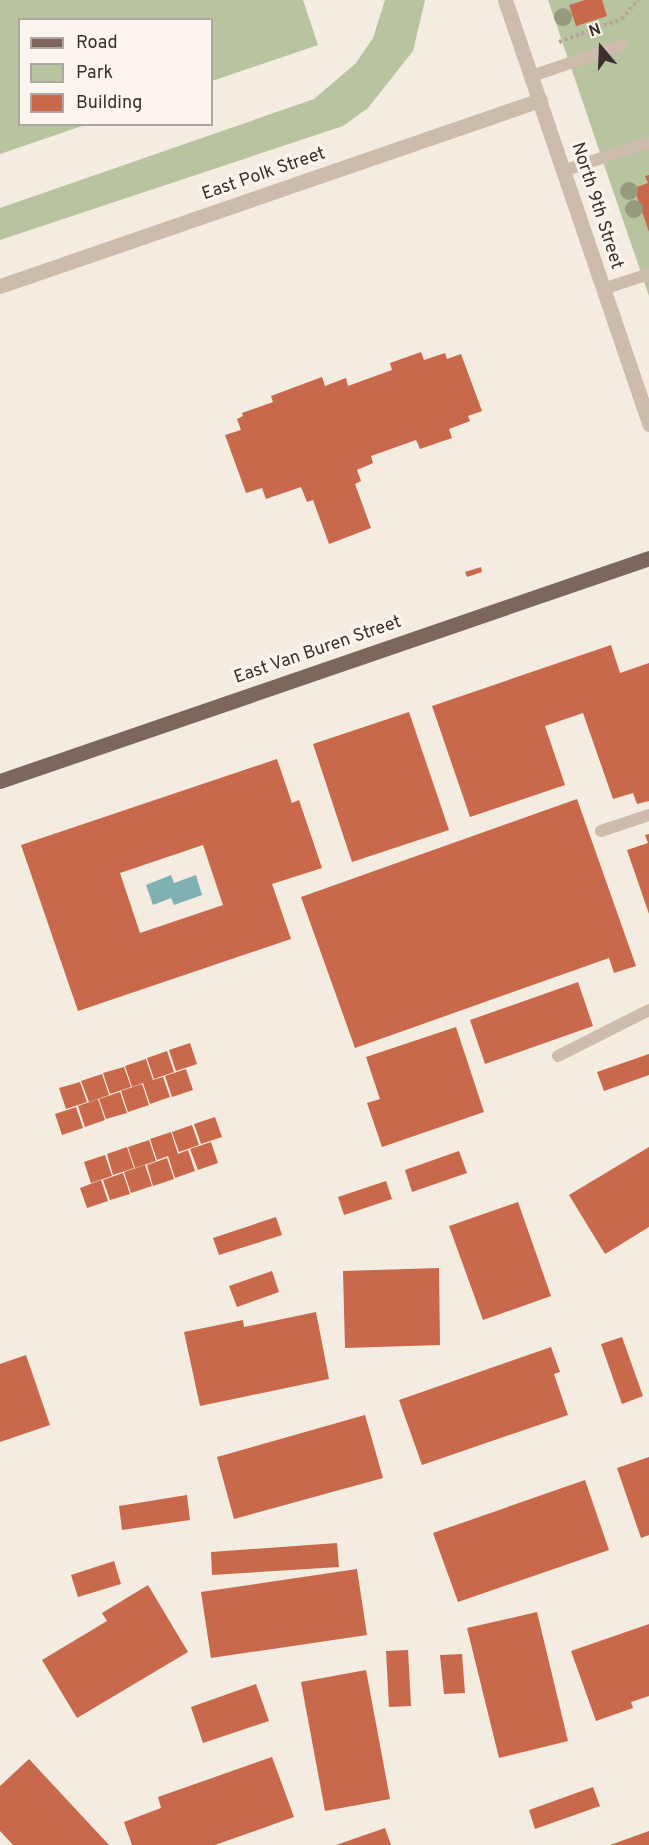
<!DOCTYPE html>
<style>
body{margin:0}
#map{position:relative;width:649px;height:1845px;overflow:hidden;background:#f4ebe1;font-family:Overpass,sans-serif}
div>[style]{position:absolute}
.green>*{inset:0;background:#b8c4a0}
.water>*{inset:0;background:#7fb0b2}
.building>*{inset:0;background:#c8694b}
.path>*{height:4px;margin-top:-2px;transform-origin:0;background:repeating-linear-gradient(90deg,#b9a596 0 3px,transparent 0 6px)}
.lane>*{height:12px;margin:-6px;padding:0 6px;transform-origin:6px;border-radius:6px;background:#cdbbac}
.street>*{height:15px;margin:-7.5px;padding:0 7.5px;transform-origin:7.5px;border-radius:7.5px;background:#cdbbac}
.primary>*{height:15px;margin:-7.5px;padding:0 7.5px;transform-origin:7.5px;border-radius:7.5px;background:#7d675c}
.trees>*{width:18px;height:18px;margin:-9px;border-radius:50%;background:#969b7f}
span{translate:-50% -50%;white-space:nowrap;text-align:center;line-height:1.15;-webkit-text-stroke:6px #fbf5ee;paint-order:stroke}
.street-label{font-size:18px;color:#3b302b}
.legend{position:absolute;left:18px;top:18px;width:195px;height:108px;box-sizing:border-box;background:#fbf5ee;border:2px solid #aea6a0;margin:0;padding:8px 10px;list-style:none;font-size:18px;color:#3b302b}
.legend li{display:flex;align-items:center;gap:12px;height:30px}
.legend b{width:30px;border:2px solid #aea6a0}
.north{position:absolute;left:571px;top:18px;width:60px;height:60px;-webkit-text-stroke:4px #fbf5ee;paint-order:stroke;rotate:341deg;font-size:16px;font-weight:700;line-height:24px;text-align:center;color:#3b302b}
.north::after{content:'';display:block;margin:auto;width:21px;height:27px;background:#3b302b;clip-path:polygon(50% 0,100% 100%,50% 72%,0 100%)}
</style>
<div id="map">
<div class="green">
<div style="clip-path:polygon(0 0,303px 0,318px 45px,212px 81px,212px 20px,20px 20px,20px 124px,85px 125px,0 154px)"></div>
<div style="clip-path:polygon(385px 0,425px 0,413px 51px,368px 108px,343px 126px,0 240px,0 208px,314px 99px,356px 63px,373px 38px)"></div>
<div style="clip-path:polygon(548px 0,649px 0,649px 296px,610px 182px)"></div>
</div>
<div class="water">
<div style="clip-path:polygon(171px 875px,174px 883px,196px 875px,202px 895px,174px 905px,171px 898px,153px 905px,146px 885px)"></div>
</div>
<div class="building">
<div style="clip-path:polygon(585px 0,602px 0,607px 16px,576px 26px,569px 5px)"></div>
<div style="clip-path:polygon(649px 175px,649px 232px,634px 188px,648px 183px,645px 176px)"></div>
<div style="clip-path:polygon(421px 352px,424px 360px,445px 353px,447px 359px,461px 354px,482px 411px,468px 416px,470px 421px,449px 429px,452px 438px,420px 449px,416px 440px,371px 456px,373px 463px,357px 470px,361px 481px,355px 484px,371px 528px,329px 544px,313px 500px,307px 502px,301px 487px,266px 499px,262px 488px,246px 493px,225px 435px,241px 430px,237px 419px,243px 416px,242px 413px,273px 402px,271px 396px,322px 377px,325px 386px,346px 378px,348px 386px,392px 370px,390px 363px)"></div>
<div style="clip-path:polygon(481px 567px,482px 572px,467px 577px,465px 572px)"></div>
<div style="clip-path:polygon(611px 645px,620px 673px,649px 663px,649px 801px,637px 804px,633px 793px,613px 799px,583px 713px,545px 726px,565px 785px,470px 817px,432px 706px)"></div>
<div style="clip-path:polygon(409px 712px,449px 830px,352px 862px,313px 744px)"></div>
<div style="clip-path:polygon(evenodd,277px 759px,292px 803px,299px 800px,322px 868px,272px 884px,291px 939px,78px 1011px,21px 845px,277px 759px,203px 845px,223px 905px,140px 933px,120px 873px,203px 845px)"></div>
<div style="clip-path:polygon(577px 799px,636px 966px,614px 973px,609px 958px,355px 1048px,301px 897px)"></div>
<div style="clip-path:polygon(649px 834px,649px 914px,627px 850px,648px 843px,645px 835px)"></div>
<div style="clip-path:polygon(578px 982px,593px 1026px,485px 1064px,470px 1020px)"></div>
<div style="clip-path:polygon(456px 1027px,484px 1112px,382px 1147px,367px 1103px,380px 1099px,366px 1057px)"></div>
<div style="clip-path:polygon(190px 1043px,197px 1064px,176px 1071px,169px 1050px)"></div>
<div style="clip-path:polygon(167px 1051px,174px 1072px,154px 1079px,147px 1058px)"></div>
<div style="clip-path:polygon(649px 1054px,649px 1075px,604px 1091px,597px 1072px)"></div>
<div style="clip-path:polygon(146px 1059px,153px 1080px,163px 1077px,170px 1097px,150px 1104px,143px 1083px,132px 1087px,125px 1066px)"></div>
<div style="clip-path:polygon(124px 1067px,131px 1087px,110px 1094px,103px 1073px)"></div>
<div style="clip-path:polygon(186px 1069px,193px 1090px,172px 1097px,165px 1076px)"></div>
<div style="clip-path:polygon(102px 1074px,109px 1095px,89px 1102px,81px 1081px)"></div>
<div style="clip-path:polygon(80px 1082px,87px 1102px,66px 1109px,59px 1088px)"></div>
<div style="clip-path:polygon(142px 1084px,149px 1105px,128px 1112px,121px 1091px)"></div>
<div style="clip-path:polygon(120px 1092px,127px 1113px,106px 1119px,99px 1099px)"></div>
<div style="clip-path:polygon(98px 1099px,105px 1120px,85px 1127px,78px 1106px)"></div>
<div style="clip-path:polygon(76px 1107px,83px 1128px,62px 1135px,55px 1114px)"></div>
<div style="clip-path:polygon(215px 1117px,222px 1137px,201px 1144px,194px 1124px)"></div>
<div style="clip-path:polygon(192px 1125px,199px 1145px,179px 1152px,172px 1132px)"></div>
<div style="clip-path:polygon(171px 1132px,178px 1154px,188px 1150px,195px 1171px,175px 1178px,168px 1156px,157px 1160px,150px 1139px)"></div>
<div style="clip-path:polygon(149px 1140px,156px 1161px,135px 1168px,128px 1147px)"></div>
<div style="clip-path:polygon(211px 1142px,218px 1163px,198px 1170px,190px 1149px)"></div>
<div style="clip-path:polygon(127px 1147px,134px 1168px,113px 1175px,107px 1154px)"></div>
<div style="clip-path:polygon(649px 1147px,649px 1227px,605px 1254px,569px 1195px)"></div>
<div style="clip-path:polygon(459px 1151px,467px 1173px,412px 1192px,405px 1170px)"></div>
<div style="clip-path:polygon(105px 1155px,112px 1176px,91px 1183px,84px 1162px)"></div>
<div style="clip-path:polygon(167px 1158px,174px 1179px,153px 1186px,147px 1165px)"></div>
<div style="clip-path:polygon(145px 1165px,152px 1186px,131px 1193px,124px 1172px)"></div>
<div style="clip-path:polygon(123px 1173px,130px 1194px,110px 1200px,103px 1180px)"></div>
<div style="clip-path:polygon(101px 1180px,108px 1201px,87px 1208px,80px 1188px)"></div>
<div style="clip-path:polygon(386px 1181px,392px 1199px,344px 1215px,338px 1197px)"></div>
<div style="clip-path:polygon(518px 1202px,551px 1296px,483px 1320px,449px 1226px)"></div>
<div style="clip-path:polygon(276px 1217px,282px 1235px,219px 1255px,213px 1238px)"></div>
<div style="clip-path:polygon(439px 1268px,440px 1345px,345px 1348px,343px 1271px)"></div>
<div style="clip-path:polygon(272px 1271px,279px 1292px,237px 1307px,229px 1286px)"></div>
<div style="clip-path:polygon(316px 1312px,329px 1379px,200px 1406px,184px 1332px,243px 1320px,244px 1327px)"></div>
<div style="clip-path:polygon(622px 1337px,643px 1396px,622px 1404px,601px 1344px)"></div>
<div style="clip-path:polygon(551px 1347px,560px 1372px,554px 1374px,568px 1415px,422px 1465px,399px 1400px)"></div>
<div style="clip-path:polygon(26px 1355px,50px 1425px,0 1442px,0 1364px)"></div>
<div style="clip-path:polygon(365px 1415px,383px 1478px,234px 1519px,217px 1457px)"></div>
<div style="clip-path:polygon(649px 1457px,649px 1535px,641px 1538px,617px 1468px)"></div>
<div style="clip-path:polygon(585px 1480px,609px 1550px,458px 1602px,433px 1533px)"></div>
<div style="clip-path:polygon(187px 1495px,190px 1520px,122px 1530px,119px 1506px)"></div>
<div style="clip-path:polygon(337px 1543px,339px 1567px,212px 1575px,211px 1552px)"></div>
<div style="clip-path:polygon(114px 1561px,121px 1584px,78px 1597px,71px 1575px)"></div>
<div style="clip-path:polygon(357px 1569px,367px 1635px,211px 1658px,201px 1592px)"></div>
<div style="clip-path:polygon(148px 1585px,188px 1652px,77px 1718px,42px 1660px,107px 1621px,102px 1613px)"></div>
<div style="clip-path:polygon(537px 1612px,568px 1741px,499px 1758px,467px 1628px)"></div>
<div style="clip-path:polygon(649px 1624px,649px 1696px,631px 1702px,633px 1708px,596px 1721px,571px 1651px)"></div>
<div style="clip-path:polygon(408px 1650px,411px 1706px,389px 1707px,386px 1651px)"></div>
<div style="clip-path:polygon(462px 1654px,465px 1693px,444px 1694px,440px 1655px)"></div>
<div style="clip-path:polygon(366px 1670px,390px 1799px,325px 1811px,301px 1682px)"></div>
<div style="clip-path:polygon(256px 1684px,269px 1721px,203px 1743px,191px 1707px)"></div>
<div style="clip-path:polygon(272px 1757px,294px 1817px,215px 1845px,132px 1845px,124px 1822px,161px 1808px,158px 1797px)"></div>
<div style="clip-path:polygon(29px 1759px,109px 1845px,13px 1845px,0 1831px,0 1786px)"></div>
<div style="clip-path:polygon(593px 1787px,600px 1806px,535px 1829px,529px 1810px)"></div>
<div style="clip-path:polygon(385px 1828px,391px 1845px,336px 1845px)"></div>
<div style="clip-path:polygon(649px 1831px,649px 1845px,610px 1845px)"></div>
</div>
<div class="path">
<div style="left:559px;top:42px;width:67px;rotate:-20.1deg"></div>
<div style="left:622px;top:19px;width:25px;rotate:-50deg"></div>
</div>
<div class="lane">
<div style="left:532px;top:76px;width:95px;rotate:-19deg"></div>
<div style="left:563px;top:171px;width:91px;rotate:-18.6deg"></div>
<div style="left:603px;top:289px;width:48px;rotate:-18.1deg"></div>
<div style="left:601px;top:831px;width:51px;rotate:-18.4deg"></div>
<div style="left:558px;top:1056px;width:102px;rotate:-26.8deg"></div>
</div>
<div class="street">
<div style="left:505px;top:0;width:448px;rotate:71.2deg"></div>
<div style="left:0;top:286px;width:571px;rotate:-19.01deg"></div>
</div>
<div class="primary">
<div style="left:0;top:781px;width:686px;rotate:-18.96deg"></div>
</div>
<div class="trees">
<div style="left:563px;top:17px"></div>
<div style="left:629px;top:191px"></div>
<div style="left:634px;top:209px"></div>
</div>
<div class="street-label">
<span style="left:264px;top:175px;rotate:-19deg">East Polk Street</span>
<span style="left:596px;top:206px;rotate:72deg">North 9th Street</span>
<span style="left:318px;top:651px;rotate:-19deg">East Van Buren Street</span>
</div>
<ul class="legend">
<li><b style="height:8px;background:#7d675c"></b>Road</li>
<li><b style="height:16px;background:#b8c4a0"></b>Park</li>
<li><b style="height:16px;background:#c8694b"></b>Building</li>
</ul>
<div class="north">N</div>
</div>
